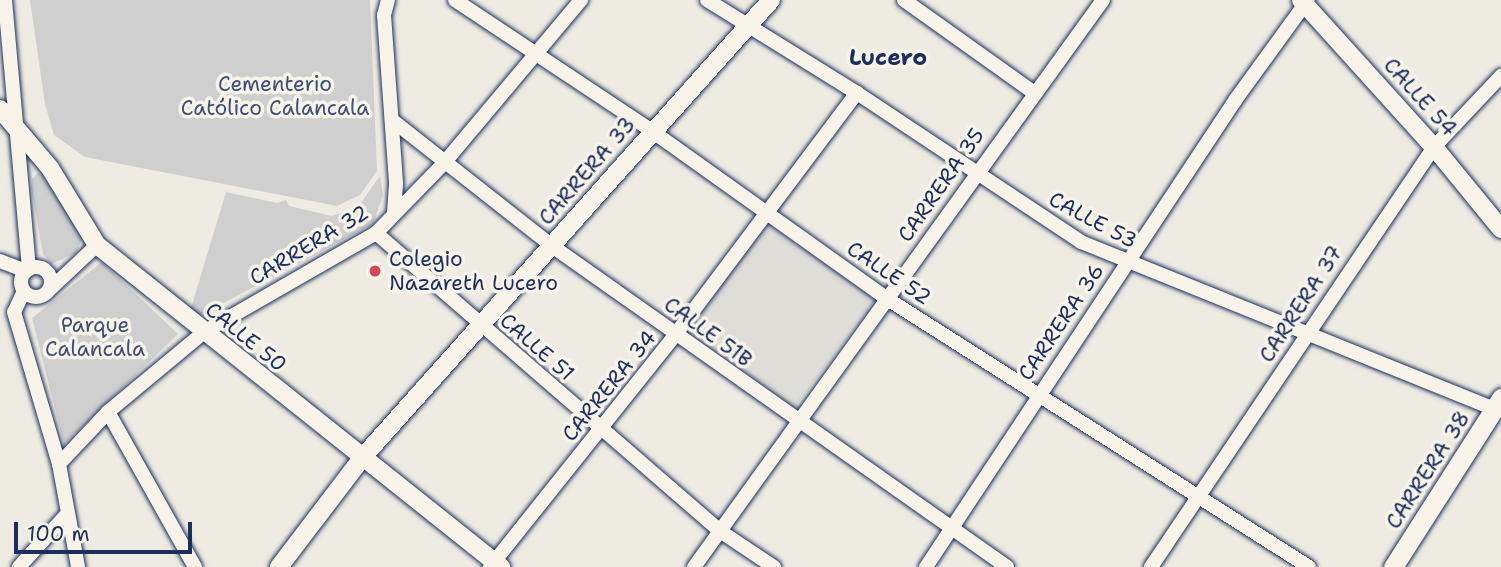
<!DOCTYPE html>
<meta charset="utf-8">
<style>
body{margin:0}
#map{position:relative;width:1501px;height:567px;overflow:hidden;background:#eeebe2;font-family:"Shantell Sans",sans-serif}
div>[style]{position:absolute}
.built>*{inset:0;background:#deddd8}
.green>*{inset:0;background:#cfcfcf}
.roads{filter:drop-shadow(0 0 2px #1b2f5e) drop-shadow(0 0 2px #1b2f5e)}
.minor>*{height:14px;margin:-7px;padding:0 7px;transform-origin:7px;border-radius:7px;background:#f7f3e8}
.minor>.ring{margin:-7px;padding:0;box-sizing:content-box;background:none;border:14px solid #f7f3e8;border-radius:50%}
.tertiary>*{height:18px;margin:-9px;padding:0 9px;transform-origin:9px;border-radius:9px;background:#f7f3e8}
.secondary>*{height:19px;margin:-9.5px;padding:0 9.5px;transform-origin:9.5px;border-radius:9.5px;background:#f7f3e8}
.dots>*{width:19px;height:19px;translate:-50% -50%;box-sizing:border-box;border:4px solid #f7f3e8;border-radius:50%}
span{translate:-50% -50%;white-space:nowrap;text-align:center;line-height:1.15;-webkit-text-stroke:7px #f7f3e8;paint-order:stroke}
.park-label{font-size:21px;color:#3f4f75}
.street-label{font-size:21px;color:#1b2f5e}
.poi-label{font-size:21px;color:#1b2f5e}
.left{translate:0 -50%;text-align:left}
.neighbourhood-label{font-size:23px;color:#1b2f5e;font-weight:700}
.scale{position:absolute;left:14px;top:522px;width:178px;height:32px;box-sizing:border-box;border:4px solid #1b2f5e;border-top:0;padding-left:9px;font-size:21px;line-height:24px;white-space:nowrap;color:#1b2f5e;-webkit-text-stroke:5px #f7f3e8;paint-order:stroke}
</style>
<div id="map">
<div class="built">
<div style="clip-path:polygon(765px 222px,876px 300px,795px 407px,688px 332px)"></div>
</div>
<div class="green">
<div style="clip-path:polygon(30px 0,370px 0,377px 171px,360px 195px,337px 206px,85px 157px,54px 135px,45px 104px)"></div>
<div style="clip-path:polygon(38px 173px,47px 177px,84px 234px,76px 253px,51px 264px,43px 254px,31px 188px,32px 179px)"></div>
<div style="clip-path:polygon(380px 176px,383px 195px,373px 224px,199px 316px,191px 308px,226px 192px,277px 203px,286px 200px,289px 206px,332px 216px,358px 207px)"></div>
<div style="clip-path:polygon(102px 262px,178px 334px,64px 444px,32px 318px)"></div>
</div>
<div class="roads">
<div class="minor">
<div style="left:5px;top:0;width:270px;rotate:84.9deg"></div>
<div style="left:388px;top:0;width:16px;rotate:105deg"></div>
<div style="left:384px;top:15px;width:169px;rotate:85.9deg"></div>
<div style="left:396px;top:184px;width:30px;rotate:94deg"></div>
<div style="left:455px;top:0;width:237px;rotate:33.6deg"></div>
<div style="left:652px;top:131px;width:287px;rotate:35.5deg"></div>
<div style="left:886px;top:298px;width:501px;rotate:32.45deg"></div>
<div style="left:707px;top:0;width:176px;rotate:31.8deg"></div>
<div style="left:857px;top:93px;width:269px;rotate:33.6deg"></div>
<div style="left:1081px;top:242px;width:445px;rotate:22deg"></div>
<div style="left:904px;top:0;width:158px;rotate:35.5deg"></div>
<div style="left:392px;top:120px;width:204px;rotate:38.2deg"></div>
<div style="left:552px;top:246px;width:557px;rotate:35.2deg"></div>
<div style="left:376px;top:233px;width:455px;rotate:40.9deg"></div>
<div style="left:720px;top:531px;width:65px;rotate:33.7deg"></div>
<div style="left:0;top:261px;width:28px;rotate:21deg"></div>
<div class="ring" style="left:21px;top:267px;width:16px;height:16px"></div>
<div style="left:24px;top:291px;width:23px;rotate:115deg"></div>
<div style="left:14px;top:312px;width:159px;rotate:73.5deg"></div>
<div style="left:59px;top:464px;width:105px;rotate:79.5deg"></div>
<div style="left:47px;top:292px;width:69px;rotate:-43.2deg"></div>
<div style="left:108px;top:412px;width:178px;rotate:60.7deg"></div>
<div style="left:59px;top:464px;width:71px;rotate:-46.7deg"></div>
<div style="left:108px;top:412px;width:125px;rotate:-39.8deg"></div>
<div style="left:204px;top:332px;width:198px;rotate:-29.9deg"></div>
<div style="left:376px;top:233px;width:99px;rotate:-45.8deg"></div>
<div style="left:445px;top:162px;width:212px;rotate:-50deg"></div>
<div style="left:19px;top:567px;width:72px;rotate:-47.8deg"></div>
<div style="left:490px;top:567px;width:297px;rotate:-51.4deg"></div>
<div style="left:675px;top:335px;width:303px;rotate:-53.1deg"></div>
<div style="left:694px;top:567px;width:699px;rotate:-54.2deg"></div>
<div style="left:926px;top:567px;width:561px;rotate:-56.48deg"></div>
<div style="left:1236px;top:99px;width:122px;rotate:-54deg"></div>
<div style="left:1151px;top:567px;width:506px;rotate:-56.03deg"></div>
<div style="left:1434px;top:147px;width:98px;rotate:-46.7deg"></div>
</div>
<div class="tertiary">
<div style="left:1301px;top:0;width:198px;rotate:47.9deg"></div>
<div style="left:1434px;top:147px;width:106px;rotate:50.7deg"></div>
<div style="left:0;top:109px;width:77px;rotate:49.7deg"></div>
<div style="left:50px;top:168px;width:90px;rotate:58.6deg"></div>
<div style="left:97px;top:245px;width:517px;rotate:38.56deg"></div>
<div style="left:279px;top:567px;width:137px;rotate:-52.7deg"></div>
<div style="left:362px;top:458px;width:614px;rotate:-48.23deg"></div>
</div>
<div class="secondary">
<div style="left:1393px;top:567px;width:201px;rotate:-57.4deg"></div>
</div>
</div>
<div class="dots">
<div style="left:375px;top:271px;background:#d1495b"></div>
</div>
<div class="park-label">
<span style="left:275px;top:96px">Cementerio<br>Católico Calancala</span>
<span style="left:95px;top:337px">Parque<br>Calancala</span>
</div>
<div class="street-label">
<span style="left:1420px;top:97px;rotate:48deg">CALLE 54</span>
<span style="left:587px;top:171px;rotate:-49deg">CARRERA 33</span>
<span style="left:941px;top:185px;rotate:-55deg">CARRERA 35</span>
<span style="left:1093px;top:220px;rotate:28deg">CALLE 53</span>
<span style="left:309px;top:245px;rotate:-31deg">CARRERA 32</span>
<span style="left:889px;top:273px;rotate:34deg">CALLE 52</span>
<span style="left:1301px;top:304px;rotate:-57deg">CARRERA 37</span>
<span style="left:1061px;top:322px;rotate:-56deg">CARRERA 36</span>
<span style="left:708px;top:332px;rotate:36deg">CALLE 51B</span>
<span style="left:246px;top:337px;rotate:39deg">CALLE 50</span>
<span style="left:537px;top:347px;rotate:41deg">CALLE 51</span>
<span style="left:609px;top:386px;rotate:-51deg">CARRERA 34</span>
<span style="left:1428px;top:470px;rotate:-57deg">CARRERA 38</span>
</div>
<div class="poi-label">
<span class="left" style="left:389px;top:271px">Colegio<br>Nazareth Lucero</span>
</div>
<div class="neighbourhood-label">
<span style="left:888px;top:57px">Lucero</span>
</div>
<div class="scale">100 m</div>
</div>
